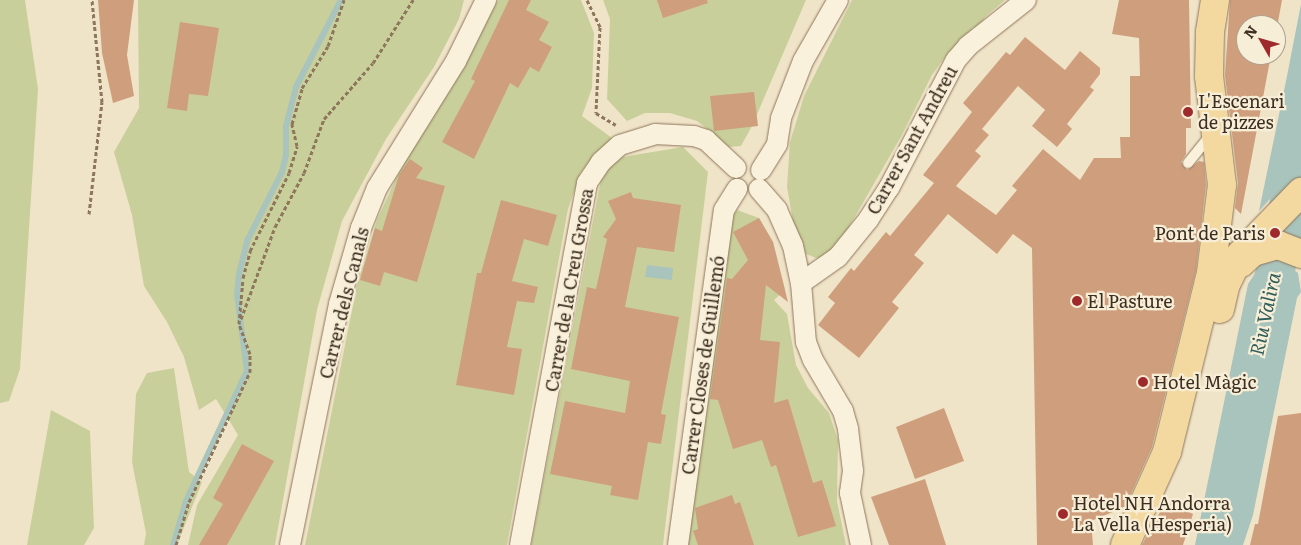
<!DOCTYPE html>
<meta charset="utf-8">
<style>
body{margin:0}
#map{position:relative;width:1301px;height:545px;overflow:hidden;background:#f0e4c8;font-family:Literata,serif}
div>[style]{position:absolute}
.green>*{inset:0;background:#c9cf9b}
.water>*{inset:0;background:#a9c4bc}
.stream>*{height:6px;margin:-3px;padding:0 3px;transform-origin:3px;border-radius:3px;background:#a9c4bc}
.river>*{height:39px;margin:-19.5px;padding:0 19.5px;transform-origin:19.5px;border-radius:19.5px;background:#a9c4bc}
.building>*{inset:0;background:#cf9f7d}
.path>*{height:3px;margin-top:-1.5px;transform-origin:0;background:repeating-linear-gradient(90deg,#8d765c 0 4px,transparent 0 6.5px)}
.roads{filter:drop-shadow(0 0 1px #8d765c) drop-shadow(0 0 1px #8d765c)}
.service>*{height:10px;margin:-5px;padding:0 5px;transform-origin:5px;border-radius:5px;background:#faf1dc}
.minor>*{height:20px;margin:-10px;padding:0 10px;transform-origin:10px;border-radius:10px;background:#faf1dc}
.primary>*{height:28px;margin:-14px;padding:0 14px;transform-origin:14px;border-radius:14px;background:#f3d9a0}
.dots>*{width:14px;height:14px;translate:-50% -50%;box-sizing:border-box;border:2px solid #f7eed8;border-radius:50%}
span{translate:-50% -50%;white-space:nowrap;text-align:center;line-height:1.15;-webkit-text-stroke:4.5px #f7eed8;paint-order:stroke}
.poi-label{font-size:18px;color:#3d2e20}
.left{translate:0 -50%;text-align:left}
.right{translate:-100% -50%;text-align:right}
.street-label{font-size:18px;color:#3d2e20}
.water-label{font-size:19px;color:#2f5d5a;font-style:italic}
.north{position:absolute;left:1236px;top:15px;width:50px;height:50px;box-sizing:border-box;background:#f7eed8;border:1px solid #ada18e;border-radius:50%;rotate:308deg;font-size:14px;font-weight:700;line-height:20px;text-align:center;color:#3d2e20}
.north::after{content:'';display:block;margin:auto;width:18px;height:22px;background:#9e2a2b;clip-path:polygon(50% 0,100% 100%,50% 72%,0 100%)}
</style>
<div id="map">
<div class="green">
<div style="clip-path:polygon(0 0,25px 0,38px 89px,20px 369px,9px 401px,0 403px)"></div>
<div style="clip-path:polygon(138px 0,464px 0,459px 19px,434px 67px,386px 139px,342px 221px,317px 310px,275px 545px,188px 545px,197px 505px,238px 435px,216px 399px,199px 410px,184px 357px,167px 322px,144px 286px,132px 215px,114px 152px,139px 108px)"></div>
<div style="clip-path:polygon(498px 0,581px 0,594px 33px,592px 88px,582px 116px,612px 138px,581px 172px,568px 209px,507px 545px,305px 545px,357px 285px,377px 220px,405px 159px,454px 80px)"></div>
<div style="clip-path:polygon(603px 0,806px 0,752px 126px,741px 146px,729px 147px,697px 121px,670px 113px,645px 113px,627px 121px,607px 99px,610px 19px)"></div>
<div style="clip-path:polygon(852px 0,1005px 0,985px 17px,978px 29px,974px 27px,948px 53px,932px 75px,902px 135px,841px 241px,823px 257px,816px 258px,806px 254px,794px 227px,787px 187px,790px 142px,804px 96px)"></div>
<div style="clip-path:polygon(683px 147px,708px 172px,663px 545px,531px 545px,601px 179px,610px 164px,622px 157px)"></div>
<div style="clip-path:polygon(737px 210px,759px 218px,773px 242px,785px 290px,774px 300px,787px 314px,796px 365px,808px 388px,829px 413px,838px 440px,837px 501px,846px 545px,683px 545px,709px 399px,722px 278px,733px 216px)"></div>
<div style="clip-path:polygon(174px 368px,189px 472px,202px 482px,177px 545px,144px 545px,146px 533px,132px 462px,136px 394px,147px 373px)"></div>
<div style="clip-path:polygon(51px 410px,90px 431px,94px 528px,84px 545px,27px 545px)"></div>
</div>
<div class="water">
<div style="clip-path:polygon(1301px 4px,1301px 165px,1259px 211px,1287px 76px)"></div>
<div style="clip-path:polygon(1301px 207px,1301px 237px,1278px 234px)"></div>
<div style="clip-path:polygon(1268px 262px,1283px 262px,1298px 273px,1301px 292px,1297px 298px,1253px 515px,1243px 545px,1195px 545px,1248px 284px,1258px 269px)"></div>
<div style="clip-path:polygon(647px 265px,673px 268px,672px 280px,645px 277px)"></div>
</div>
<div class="stream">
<div style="left:173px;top:545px;width:46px;rotate:-73.5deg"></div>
<div style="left:186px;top:501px;width:144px;rotate:-64.9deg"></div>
<div style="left:247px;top:371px;width:77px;rotate:-97.5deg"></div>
<div style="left:237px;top:295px;width:21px;rotate:-85deg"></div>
<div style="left:239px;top:274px;width:36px;rotate:-76deg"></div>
<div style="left:248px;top:239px;width:75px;rotate:-63.1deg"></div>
<div style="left:282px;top:172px;width:18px;rotate:-77deg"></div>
<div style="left:286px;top:154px;width:28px;rotate:-90deg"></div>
<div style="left:286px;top:126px;width:40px;rotate:-75.6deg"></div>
<div style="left:296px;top:87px;width:98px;rotate:-62.7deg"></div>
</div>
<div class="river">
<div style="left:1266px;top:313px;width:175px;rotate:-78.4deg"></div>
</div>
<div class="building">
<div style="clip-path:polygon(98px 0,134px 0,127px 55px,134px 96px,113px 103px,102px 53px)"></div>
<div style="clip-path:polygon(509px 0,531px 0,526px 10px,549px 22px,539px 40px,552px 47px,539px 72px,530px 67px,518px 88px,510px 83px,474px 159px,442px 142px,475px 81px,471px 79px)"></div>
<div style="clip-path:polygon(657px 0,707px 0,708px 3px,663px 18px)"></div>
<div style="clip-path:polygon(1119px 0,1189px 0,1191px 128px,1186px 128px,1186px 154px,1181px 162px,1187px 170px,1199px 161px,1204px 162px,1206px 185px,1196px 270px,1152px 447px,1125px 507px,1091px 521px,1093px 545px,1037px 545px,1032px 248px,1013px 234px,997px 254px,948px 214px,914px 255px,924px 263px,892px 302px,899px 308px,859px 358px,818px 325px,835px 303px,828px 297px,851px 268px,854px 271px,886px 232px,890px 236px,934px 183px,923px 175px,972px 112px,963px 103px,1006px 52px,1010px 55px,1025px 37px,1065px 70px,1080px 51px,1100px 68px,1100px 74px,1090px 87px,1094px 90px,1067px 124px,1072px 129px,1057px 147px,1032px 126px,1045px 110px,1018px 86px,982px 129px,989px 135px,975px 151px,981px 156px,956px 186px,996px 215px,1017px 190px,1012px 186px,1043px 149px,1080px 180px,1094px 158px,1121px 158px,1120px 137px,1130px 137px,1130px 76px,1140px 76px,1139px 38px,1112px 34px)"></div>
<div style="clip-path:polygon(1230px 0,1282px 0,1276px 33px,1276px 25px,1246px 25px,1246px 55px,1271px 55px,1241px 214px,1235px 208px,1238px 183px,1225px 75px)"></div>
<div style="clip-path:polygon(180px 22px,219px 28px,208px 96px,189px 94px,187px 111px,167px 108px)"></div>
<div style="clip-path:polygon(754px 92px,758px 126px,714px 131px,710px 96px)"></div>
<div style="clip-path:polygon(410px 159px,423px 168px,416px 178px,445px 186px,417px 282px,384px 272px,380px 286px,360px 280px,375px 228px,382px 231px,399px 175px)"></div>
<div style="clip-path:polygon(631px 192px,633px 198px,681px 205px,674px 252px,637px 247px,625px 307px,679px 317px,661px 414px,666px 415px,661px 444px,648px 442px,638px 500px,610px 495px,612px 486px,550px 474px,565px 401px,625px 413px,630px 381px,571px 369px,587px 287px,596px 289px,607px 239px,603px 237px,616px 219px,608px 201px)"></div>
<div style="clip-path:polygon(501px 200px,557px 215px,548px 246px,524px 239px,512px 281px,538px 287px,534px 303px,517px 301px,507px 347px,522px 349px,514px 395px,456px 385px,477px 273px,481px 273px)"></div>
<div style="clip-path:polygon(759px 218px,773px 242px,788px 302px,766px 285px,760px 340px,780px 342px,774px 403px,788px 399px,813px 483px,822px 480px,836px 526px,798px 537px,776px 465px,771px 467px,762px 440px,733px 449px,718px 400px,710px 399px,727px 278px,732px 279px,748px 260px,733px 232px)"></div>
<div style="clip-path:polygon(944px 408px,964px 461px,915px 479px,896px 427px)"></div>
<div style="clip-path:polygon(1301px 413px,1301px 545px,1250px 545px,1255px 524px,1258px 524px,1278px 416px)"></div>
<div style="clip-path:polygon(242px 444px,274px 461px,227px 545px,199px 545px,223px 504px,213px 498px)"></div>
<div style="clip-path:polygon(925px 479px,946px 545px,889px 545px,871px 497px)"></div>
<div style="clip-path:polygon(732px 495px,735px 504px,740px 502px,754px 545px,698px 545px,693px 531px,698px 529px,695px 508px)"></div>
<div style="clip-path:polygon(1166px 501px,1193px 514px,1183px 545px,1142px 545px)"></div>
</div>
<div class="path">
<div style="left:587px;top:0;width:30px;rotate:64deg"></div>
<div style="left:600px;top:27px;width:86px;rotate:92.7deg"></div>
<div style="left:596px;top:113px;width:23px;rotate:31deg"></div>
<div style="left:89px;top:214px;width:113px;rotate:-83.4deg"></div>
<div style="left:102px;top:102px;width:102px;rotate:-95.6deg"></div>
<div style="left:241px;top:319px;width:98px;rotate:-69.7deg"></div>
<div style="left:275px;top:227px;width:61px;rotate:-61.8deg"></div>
<div style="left:304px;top:173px;width:58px;rotate:-69.7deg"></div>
<div style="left:324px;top:119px;width:74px;rotate:-48.8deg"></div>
<div style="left:373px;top:63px;width:75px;rotate:-57.6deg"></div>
<div style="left:176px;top:545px;width:45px;rotate:-73.2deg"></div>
<div style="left:189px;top:502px;width:144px;rotate:-64.9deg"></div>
<div style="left:250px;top:372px;width:18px;rotate:-90deg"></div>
<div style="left:250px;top:354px;width:32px;rotate:-110deg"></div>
<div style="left:239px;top:324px;width:46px;rotate:-85deg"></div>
<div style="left:243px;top:278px;width:28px;rotate:-75deg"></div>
<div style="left:250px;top:251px;width:87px;rotate:-63.4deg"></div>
<div style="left:289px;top:173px;width:28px;rotate:-73deg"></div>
<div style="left:297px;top:146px;width:23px;rotate:-103deg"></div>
<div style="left:292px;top:124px;width:37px;rotate:-74deg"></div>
<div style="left:302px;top:88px;width:49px;rotate:-58.2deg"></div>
<div style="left:328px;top:46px;width:49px;rotate:-70.8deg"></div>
</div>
<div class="roads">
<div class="service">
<div style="left:1188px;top:163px;width:36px;rotate:-51deg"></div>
</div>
<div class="minor">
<div style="left:761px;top:170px;width:31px;rotate:-58deg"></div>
<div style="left:777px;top:144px;width:26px;rotate:-81deg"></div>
<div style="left:781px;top:118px;width:61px;rotate:-68.9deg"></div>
<div style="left:803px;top:61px;width:70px;rotate:-60.2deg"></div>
<div style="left:759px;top:189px;width:28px;rotate:49deg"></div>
<div style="left:777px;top:210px;width:39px;rotate:66deg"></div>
<div style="left:793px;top:246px;width:38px;rotate:78deg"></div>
<div style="left:801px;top:283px;width:59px;rotate:85.2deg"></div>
<div style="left:806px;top:342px;width:19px;rotate:69deg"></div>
<div style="left:813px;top:360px;width:59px;rotate:59.5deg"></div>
<div style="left:843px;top:411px;width:19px;rotate:74deg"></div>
<div style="left:848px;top:429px;width:42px;rotate:83.2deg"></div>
<div style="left:853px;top:471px;width:22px;rotate:98deg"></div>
<div style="left:850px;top:493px;width:53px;rotate:78.1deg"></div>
<div style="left:801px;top:283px;width:45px;rotate:-35.1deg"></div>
<div style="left:838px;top:257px;width:48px;rotate:-51deg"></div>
<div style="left:868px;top:220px;width:38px;rotate:-57deg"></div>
<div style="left:889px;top:188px;width:144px;rotate:-62.4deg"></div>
<div style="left:956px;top:60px;width:18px;rotate:-49deg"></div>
<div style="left:968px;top:46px;width:74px;rotate:-38.4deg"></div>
<div style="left:290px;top:545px;width:246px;rotate:-78.5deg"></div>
<div style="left:339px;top:304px;width:79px;rotate:-73.9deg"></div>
<div style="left:361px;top:228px;width:43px;rotate:-68.2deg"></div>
<div style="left:377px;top:188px;width:150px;rotate:-58.1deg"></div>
<div style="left:456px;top:61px;width:68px;rotate:-63.8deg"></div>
<div style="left:520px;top:545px;width:368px;rotate:-79.5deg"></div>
<div style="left:587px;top:183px;width:25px;rotate:-56deg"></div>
<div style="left:601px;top:162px;width:25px;rotate:-42deg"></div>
<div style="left:620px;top:145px;width:37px;rotate:-17deg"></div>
<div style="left:655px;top:134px;width:39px;rotate:3deg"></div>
<div style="left:694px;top:136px;width:13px;rotate:18deg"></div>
<div style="left:706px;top:140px;width:41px;rotate:43deg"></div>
<div style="left:678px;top:545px;width:338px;rotate:-82.2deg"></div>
<div style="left:724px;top:210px;width:25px;rotate:-58deg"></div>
</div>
<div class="primary">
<div style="left:1241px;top:263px;width:16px;rotate:-43deg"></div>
<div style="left:1253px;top:252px;width:26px;rotate:-16deg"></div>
<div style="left:1278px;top:245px;width:25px;rotate:21deg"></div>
<div style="left:1220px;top:309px;width:26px;rotate:-77deg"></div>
<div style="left:1226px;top:284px;width:32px;rotate:-64deg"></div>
<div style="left:1240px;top:255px;width:88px;rotate:-45.9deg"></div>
<div style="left:1125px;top:545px;width:102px;rotate:-65.7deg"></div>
<div style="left:1167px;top:452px;width:184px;rotate:-76.2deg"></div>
<div style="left:1211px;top:273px;width:89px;rotate:-82.9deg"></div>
<div style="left:1222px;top:185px;width:110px;rotate:-96.8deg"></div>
<div style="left:1209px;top:76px;width:44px;rotate:-88.7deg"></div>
<div style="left:1210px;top:32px;width:32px;rotate:-81deg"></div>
</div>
</div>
<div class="dots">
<div style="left:1188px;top:112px;background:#9e2a2b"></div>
<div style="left:1275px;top:233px;background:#9e2a2b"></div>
<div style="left:1077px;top:301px;background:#9e2a2b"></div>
<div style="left:1143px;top:382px;background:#9e2a2b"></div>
<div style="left:1063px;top:514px;background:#9e2a2b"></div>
</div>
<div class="poi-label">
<span class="left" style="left:1198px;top:112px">L'Escenari<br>de pizzes</span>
<span class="right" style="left:1265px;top:233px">Pont de Paris</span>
<span class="left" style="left:1087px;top:301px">El Pasture</span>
<span class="left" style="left:1153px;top:382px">Hotel Màgic</span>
<span class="left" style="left:1073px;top:514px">Hotel NH Andorra<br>La Vella (Hesperia)</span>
</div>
<div class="street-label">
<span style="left:912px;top:140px;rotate:-61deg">Carrer Sant Andreu</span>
<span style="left:569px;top:290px;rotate:-80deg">Carrer de la Creu Grossa</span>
<span style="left:344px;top:303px;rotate:-76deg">Carrer dels Canals</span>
<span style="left:703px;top:365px;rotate:-82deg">Carrer Closes de Guillemó</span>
</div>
<div class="water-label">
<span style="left:1265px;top:314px;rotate:-78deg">Riu Valira</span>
</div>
<div class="north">N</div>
</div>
